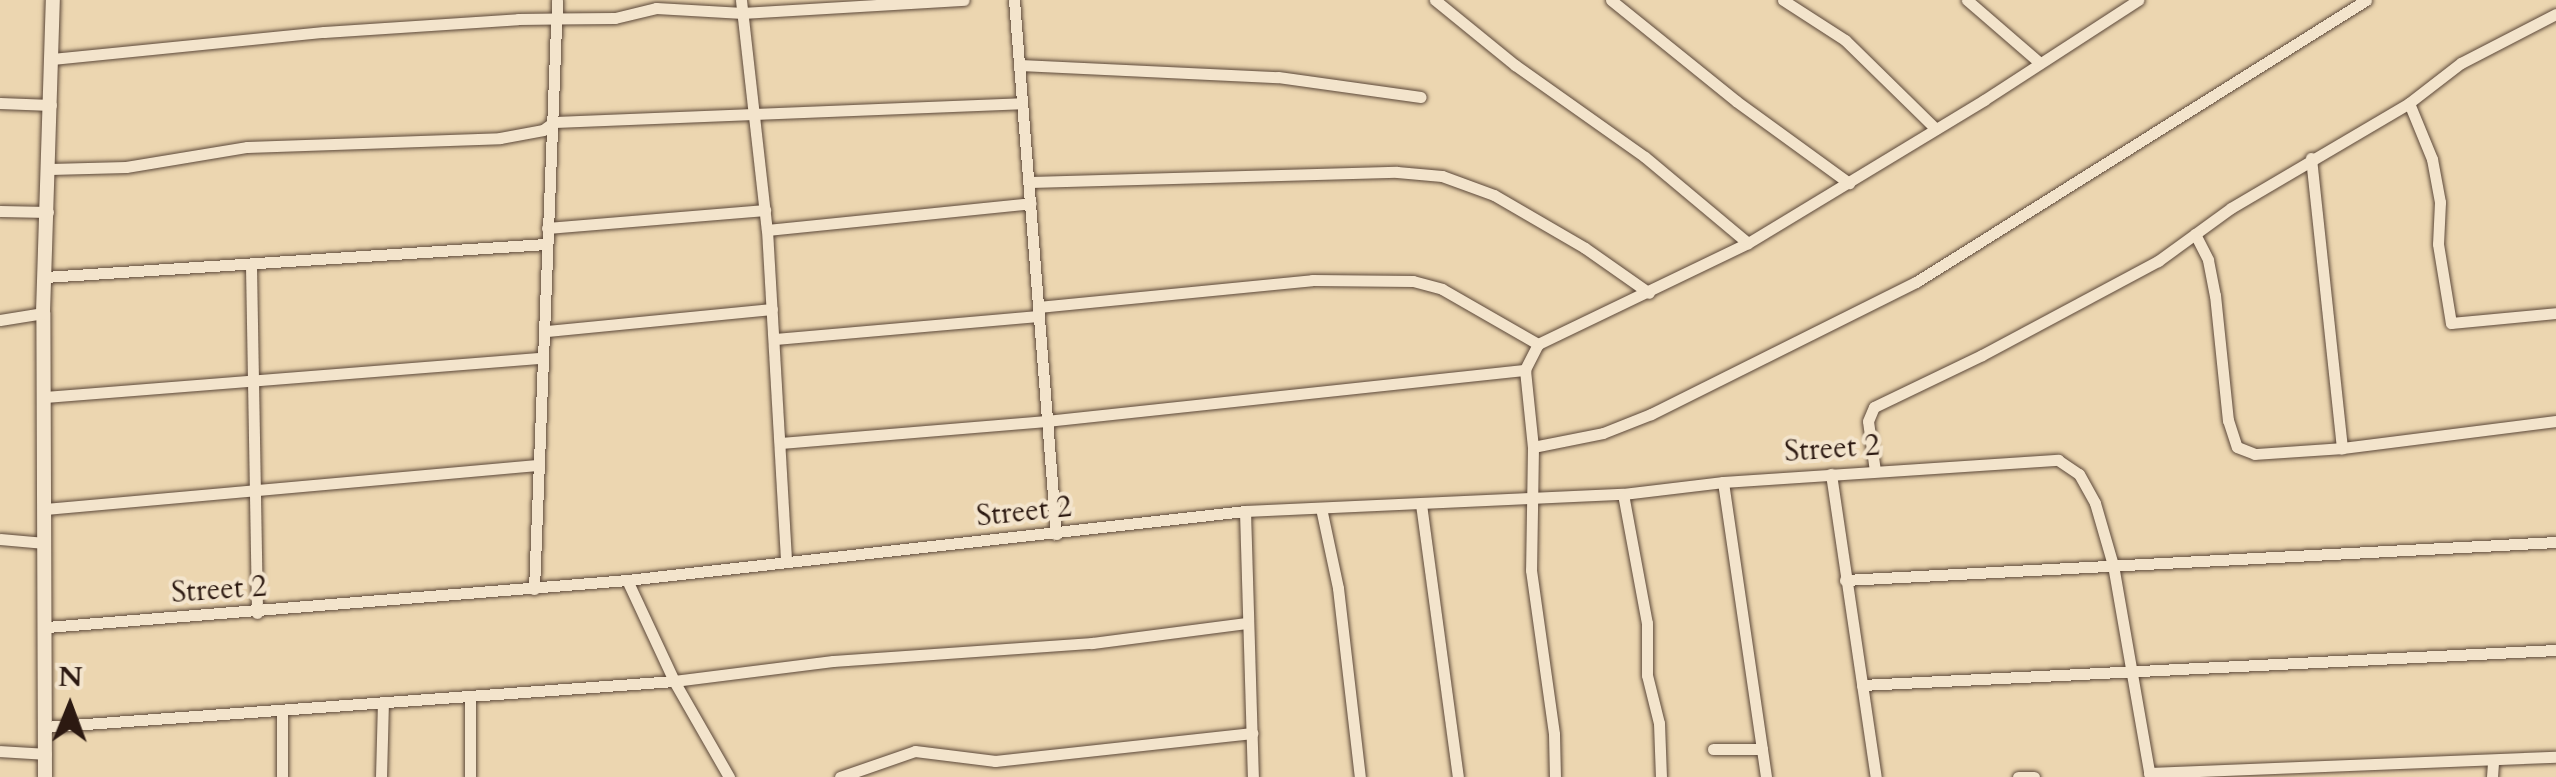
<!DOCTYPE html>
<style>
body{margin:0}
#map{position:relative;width:2556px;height:777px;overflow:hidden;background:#ecd6b0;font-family:Cardo,serif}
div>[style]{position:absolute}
.roads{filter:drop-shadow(0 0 2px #5c4839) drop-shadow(0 0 2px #5c4839)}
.minor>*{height:11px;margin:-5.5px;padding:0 5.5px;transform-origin:5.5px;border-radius:5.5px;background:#f3e4cc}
.tertiary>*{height:14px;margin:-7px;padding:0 7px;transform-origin:7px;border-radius:7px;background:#f3e4cc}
span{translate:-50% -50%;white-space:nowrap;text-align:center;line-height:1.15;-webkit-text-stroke:8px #f3e4cc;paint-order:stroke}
.street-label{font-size:30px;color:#2c1911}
.north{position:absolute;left:20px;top:657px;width:100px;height:100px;-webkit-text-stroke:8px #f3e4cc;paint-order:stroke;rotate:1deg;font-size:28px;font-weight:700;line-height:40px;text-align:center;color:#2c1911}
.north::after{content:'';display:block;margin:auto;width:35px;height:45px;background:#2c1911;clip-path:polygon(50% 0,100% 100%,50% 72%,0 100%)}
</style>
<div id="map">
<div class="roads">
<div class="minor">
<div style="left:741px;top:0;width:231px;rotate:83.6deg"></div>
<div style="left:767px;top:230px;width:331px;rotate:86.7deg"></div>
<div style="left:1014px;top:0;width:536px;rotate:85.5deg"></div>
<div style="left:1435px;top:0;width:103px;rotate:39.1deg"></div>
<div style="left:1515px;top:65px;width:159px;rotate:35.3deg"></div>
<div style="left:1645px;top:157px;width:134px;rotate:39.9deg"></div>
<div style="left:1611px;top:0;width:161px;rotate:38.9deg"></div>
<div style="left:1736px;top:101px;width:140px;rotate:36deg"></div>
<div style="left:1783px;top:0;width:74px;rotate:32.8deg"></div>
<div style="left:1845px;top:40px;width:127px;rotate:44.4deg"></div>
<div style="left:1967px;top:0;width:96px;rotate:40.8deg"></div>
<div style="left:52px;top:59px;width:273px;rotate:-5.7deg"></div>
<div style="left:324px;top:32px;width:194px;rotate:-3.8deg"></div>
<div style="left:518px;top:19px;width:97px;rotate:-0.6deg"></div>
<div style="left:615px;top:18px;width:42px;rotate:-13.7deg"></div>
<div style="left:656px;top:8px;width:87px;rotate:3.3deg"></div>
<div style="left:743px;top:13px;width:221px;rotate:-3.4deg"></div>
<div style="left:1020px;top:65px;width:258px;rotate:2.7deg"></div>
<div style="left:1278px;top:77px;width:144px;rotate:8deg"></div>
<div style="left:0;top:103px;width:51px;rotate:2.2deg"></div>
<div style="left:2409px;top:103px;width:61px;rotate:67.7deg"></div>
<div style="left:2432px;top:159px;width:44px;rotate:79.5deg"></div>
<div style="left:2440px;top:202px;width:42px;rotate:92.7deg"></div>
<div style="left:2438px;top:244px;width:80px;rotate:80.7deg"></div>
<div style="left:2451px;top:323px;width:105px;rotate:-5.4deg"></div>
<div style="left:2311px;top:158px;width:292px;rotate:83.9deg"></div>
<div style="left:2342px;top:448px;width:216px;rotate:-7.2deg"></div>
<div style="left:50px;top:169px;width:76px;rotate:-1.5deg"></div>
<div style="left:126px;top:167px;width:123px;rotate:-9.4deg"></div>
<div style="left:247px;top:147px;width:253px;rotate:-2deg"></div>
<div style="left:500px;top:138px;width:44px;rotate:-10.5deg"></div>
<div style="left:543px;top:130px;width:14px;rotate:-36deg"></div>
<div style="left:554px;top:122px;width:468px;rotate:-2.3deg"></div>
<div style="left:1030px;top:182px;width:367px;rotate:-1.6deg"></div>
<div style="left:1397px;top:172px;width:45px;rotate:5.1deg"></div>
<div style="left:1442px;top:176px;width:55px;rotate:20.1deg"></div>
<div style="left:1494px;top:195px;width:105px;rotate:30.2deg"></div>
<div style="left:1585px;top:248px;width:78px;rotate:35.1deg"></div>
<div style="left:0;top:211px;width:48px;rotate:1.2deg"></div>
<div style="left:547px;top:228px;width:219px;rotate:-4.7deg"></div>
<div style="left:767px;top:230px;width:265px;rotate:-5.8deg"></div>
<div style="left:2195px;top:234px;width:29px;rotate:63deg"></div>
<div style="left:2208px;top:260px;width:36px;rotate:79deg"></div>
<div style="left:2215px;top:295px;width:126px;rotate:84.1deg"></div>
<div style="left:2228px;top:420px;width:28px;rotate:72deg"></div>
<div style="left:2237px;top:447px;width:19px;rotate:21deg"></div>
<div style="left:2255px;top:454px;width:87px;rotate:-3.9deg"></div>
<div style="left:251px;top:266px;width:347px;rotate:89deg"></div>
<div style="left:45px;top:277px;width:502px;rotate:-3.77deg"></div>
<div style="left:1038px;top:307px;width:275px;rotate:-5.6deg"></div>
<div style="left:1312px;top:280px;width:101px;rotate:0.6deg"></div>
<div style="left:1413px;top:281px;width:30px;rotate:15deg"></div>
<div style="left:1442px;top:289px;width:111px;rotate:29.8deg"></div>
<div style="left:1538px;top:344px;width:233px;rotate:-25.7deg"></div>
<div style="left:1748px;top:243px;width:276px;rotate:-31.2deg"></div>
<div style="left:1984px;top:100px;width:184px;rotate:-33deg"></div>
<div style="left:0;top:320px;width:44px;rotate:-9.2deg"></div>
<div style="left:547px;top:331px;width:226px;rotate:-5.6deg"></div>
<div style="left:775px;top:339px;width:264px;rotate:-5deg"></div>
<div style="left:1538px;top:344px;width:29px;rotate:117deg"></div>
<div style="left:1525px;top:370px;width:77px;rotate:84.1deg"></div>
<div style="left:1533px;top:447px;width:123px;rotate:90.9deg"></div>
<div style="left:1531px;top:570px;width:166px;rotate:82deg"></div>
<div style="left:1554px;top:734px;width:43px;rotate:88.7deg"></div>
<div style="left:44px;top:397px;width:500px;rotate:-4.5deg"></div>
<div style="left:780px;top:443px;width:268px;rotate:-4.7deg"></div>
<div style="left:1047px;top:421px;width:481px;rotate:-6.1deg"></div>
<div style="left:1533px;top:447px;width:71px;rotate:-11.3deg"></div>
<div style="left:1603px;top:433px;width:52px;rotate:-21.6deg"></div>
<div style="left:1651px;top:414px;width:296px;rotate:-26.5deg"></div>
<div style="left:1916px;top:282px;width:531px;rotate:-32.07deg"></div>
<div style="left:1875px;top:471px;width:50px;rotate:-98deg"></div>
<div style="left:1868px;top:421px;width:15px;rotate:-67deg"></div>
<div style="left:1874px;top:407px;width:120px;rotate:-25.7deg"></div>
<div style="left:1982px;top:355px;width:200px;rotate:-28.1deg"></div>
<div style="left:2158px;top:261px;width:90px;rotate:-36deg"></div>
<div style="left:2231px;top:208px;width:207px;rotate:-30.5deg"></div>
<div style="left:2409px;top:103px;width:66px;rotate:-37.6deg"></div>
<div style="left:2461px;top:63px;width:107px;rotate:-27.3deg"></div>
<div style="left:1831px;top:474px;width:306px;rotate:81.6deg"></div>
<div style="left:1723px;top:482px;width:298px;rotate:81.7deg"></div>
<div style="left:1623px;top:494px;width:131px;rotate:79.5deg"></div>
<div style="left:1647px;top:623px;width:52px;rotate:90deg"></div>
<div style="left:1647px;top:675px;width:49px;rotate:76deg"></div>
<div style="left:1659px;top:723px;width:54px;rotate:87.9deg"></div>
<div style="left:1421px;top:504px;width:275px;rotate:82.3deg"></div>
<div style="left:1321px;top:508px;width:82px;rotate:78deg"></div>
<div style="left:1338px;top:588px;width:190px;rotate:83.4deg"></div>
<div style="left:45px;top:509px;width:494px;rotate:-5.1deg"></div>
<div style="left:1245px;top:511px;width:266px;rotate:88.3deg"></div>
<div style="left:0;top:539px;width:45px;rotate:5.1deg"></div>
<div style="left:627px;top:580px;width:111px;rotate:65deg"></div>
<div style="left:674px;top:681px;width:111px;rotate:60.2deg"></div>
<div style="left:1845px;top:580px;width:712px;rotate:-3.06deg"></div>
<div style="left:534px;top:589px;width:589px;rotate:-87.76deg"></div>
<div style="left:47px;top:627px;width:582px;rotate:-4.63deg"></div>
<div style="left:627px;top:580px;width:622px;rotate:-6.37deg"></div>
<div style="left:1245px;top:511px;width:378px;rotate:-2.6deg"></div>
<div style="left:1623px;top:494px;width:101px;rotate:-6.8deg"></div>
<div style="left:1723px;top:482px;width:336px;rotate:-3.8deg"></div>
<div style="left:2058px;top:460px;width:25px;rotate:34deg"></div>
<div style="left:2079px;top:474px;width:33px;rotate:61deg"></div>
<div style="left:2095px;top:503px;width:65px;rotate:73.8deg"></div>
<div style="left:2113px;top:565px;width:215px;rotate:80.1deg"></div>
<div style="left:1862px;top:685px;width:695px;rotate:-2.89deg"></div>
<div style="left:470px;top:697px;width:80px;rotate:90deg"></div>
<div style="left:45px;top:727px;width:631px;rotate:-4.18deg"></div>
<div style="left:674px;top:681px;width:160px;rotate:-7.2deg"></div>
<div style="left:833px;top:661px;width:260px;rotate:-4deg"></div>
<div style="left:1092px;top:643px;width:154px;rotate:-7.4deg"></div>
<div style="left:1713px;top:749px;width:49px"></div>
<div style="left:0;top:751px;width:46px;rotate:3.7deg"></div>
<div style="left:2149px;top:773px;width:407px;rotate:-2.3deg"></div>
<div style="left:282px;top:777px;width:66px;rotate:-90deg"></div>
<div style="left:381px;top:777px;width:74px;rotate:-88.5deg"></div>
<div style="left:840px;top:777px;width:79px;rotate:-19.1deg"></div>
<div style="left:915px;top:751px;width:81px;rotate:7.1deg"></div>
<div style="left:995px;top:761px;width:259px;rotate:-6.2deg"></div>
<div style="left:2018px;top:777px;width:16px"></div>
<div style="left:2492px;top:777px;width:16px;rotate:-86deg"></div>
</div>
<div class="tertiary">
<div style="left:45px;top:777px;width:464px;rotate:-90.2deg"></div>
<div style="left:43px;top:313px;width:313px;rotate:-88.2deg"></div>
</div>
</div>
<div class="street-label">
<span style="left:1832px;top:449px;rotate:-4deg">Street 2</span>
<span style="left:1024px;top:512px;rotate:-6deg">Street 2</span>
<span style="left:219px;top:590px;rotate:-4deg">Street 2</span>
</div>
<div class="north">N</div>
</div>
